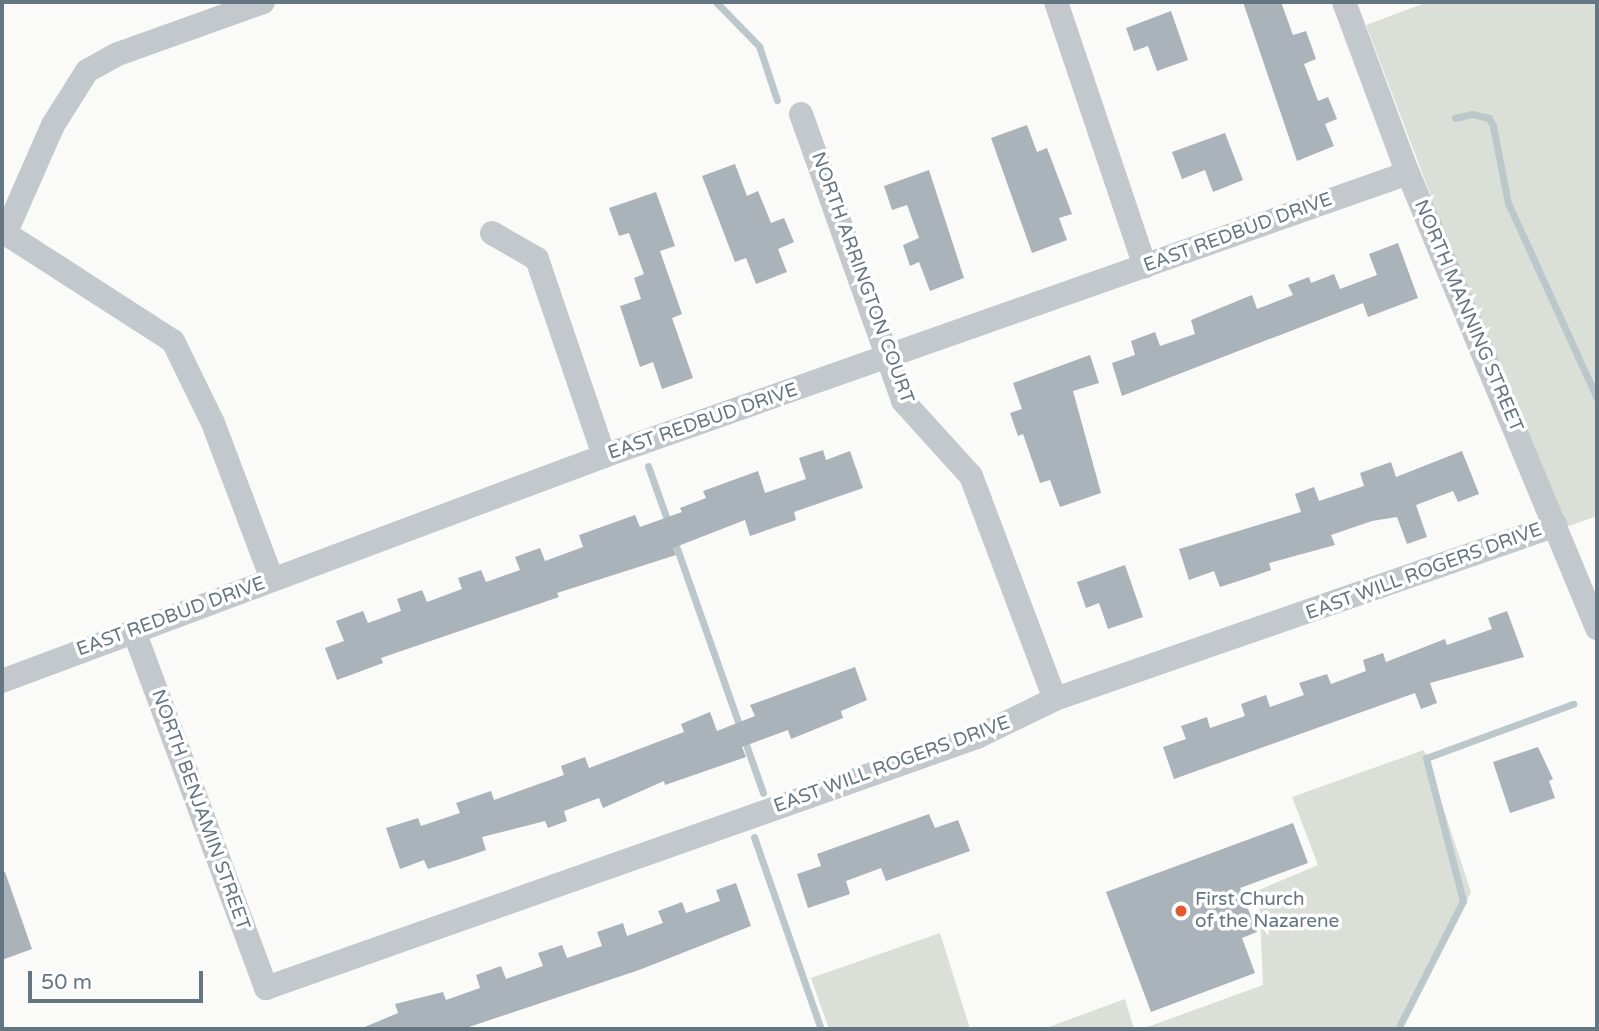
<!DOCTYPE html>
<style>
body{margin:0}
#map{position:relative;width:1599px;height:1031px;overflow:hidden;background:#fafaf8;font-family:"Varela Round",sans-serif}
div>[style]{position:absolute}
.green>*{inset:0;background:#dadfd7}
.stream>*{height:7px;margin:-3.5px;padding:0 3.5px;transform-origin:3.5px;border-radius:3.5px;background:#bbc7cb}
.building>*{inset:0;background:#aab3b9}
.minor>*{height:24px;margin:-12px;padding:0 12px;transform-origin:12px;border-radius:12px;background:#c3c8cc}
.dots>*{width:19px;height:19px;translate:-50% -50%;box-sizing:border-box;border:4px solid #fff;border-radius:50%}
span{translate:-50% -50%;white-space:nowrap;text-align:center;line-height:1.15;-webkit-text-stroke:7px #fff;paint-order:stroke}
.street-label{font-size:19px;color:#657683}
.poi-label{font-size:19px;color:#657683}
.left{translate:0 -50%;text-align:left}
.frame{position:absolute;inset:0;border:4px solid #657683;pointer-events:none}
.scale{position:absolute;left:28px;top:971px;width:175px;height:32px;box-sizing:border-box;border:4px solid #657683;border-top:0;padding-left:9px;font-size:21px;line-height:24px;white-space:nowrap;color:#657683;-webkit-text-stroke:5px #fff;paint-order:stroke}
</style>
<div id="map">
<div class="green">
<div style="clip-path:polygon(1428px 2px,1597px 2px,1597px 516px,1558px 530px,1366px 25px)"></div>
<div style="clip-path:polygon(1424px 750px,1471px 892px,1399px 1029px,1142px 1029px,1263px 985px,1259px 890px,1318px 865px,1292px 797px)"></div>
<div style="clip-path:polygon(940px 933px,970px 1029px,829px 1029px,811px 978px)"></div>
<div style="clip-path:polygon(1125px 999px,1134px 1029px,1043px 1029px)"></div>
</div>
<div class="stream">
<div style="left:716px;top:2px;width:62px;rotate:45.7deg"></div>
<div style="left:759px;top:46px;width:57px;rotate:71.6deg"></div>
<div style="left:1455px;top:118px;width:17px;rotate:-13deg"></div>
<div style="left:1472px;top:114px;width:17px;rotate:13deg"></div>
<div style="left:1489px;top:118px;width:9px;rotate:63deg"></div>
<div style="left:1493px;top:126px;width:78px;rotate:79deg"></div>
<div style="left:1508px;top:203px;width:214px;rotate:65.5deg"></div>
<div style="left:648px;top:466px;width:63px;rotate:70.4deg"></div>
<div style="left:674px;top:540px;width:268px;rotate:70.6deg"></div>
<div style="left:754px;top:837px;width:203px;rotate:70.8deg"></div>
<div style="left:1398px;top:1029px;width:144px;rotate:-63.1deg"></div>
<div style="left:1463px;top:901px;width:148px;rotate:-104.5deg"></div>
<div style="left:1426px;top:758px;width:157px;rotate:-20.2deg"></div>
</div>
<div class="building">
<div style="clip-path:polygon(1243px 2px,1281px 2px,1293px 35px,1306px 31px,1316px 59px,1304px 64px,1318px 101px,1328px 97px,1337px 119px,1325px 124px,1334px 146px,1297px 161px)"></div>
<div style="clip-path:polygon(1171px 11px,1188px 60px,1157px 71px,1148px 46px,1134px 51px,1126px 28px)"></div>
<div style="clip-path:polygon(1027px 125px,1037px 152px,1047px 148px,1072px 214px,1059px 218px,1067px 240px,1032px 253px,991px 138px)"></div>
<div style="clip-path:polygon(1225px 133px,1243px 180px,1213px 192px,1205px 170px,1182px 179px,1172px 152px)"></div>
<div style="clip-path:polygon(735px 164px,747px 196px,758px 191px,771px 223px,784px 218px,794px 242px,778px 249px,787px 272px,756px 284px,746px 258px,735px 262px,702px 176px)"></div>
<div style="clip-path:polygon(929px 170px,964px 278px,930px 291px,919px 262px,910px 266px,903px 245px,919px 238px,907px 205px,892px 210px,884px 186px)"></div>
<div style="clip-path:polygon(656px 192px,675px 246px,660px 251px,682px 314px,672px 318px,693px 378px,662px 389px,653px 362px,640px 367px,620px 306px,641px 299px,634px 278px,644px 274px,629px 233px,619px 236px,609px 208px)"></div>
<div style="clip-path:polygon(1398px 243px,1418px 298px,1368px 317px,1363px 303px,1122px 396px,1112px 363px,1135px 355px,1131px 341px,1155px 332px,1160px 346px,1195px 334px,1191px 320px,1252px 295px,1257px 309px,1293px 295px,1288px 285px,1309px 277px,1311px 283px,1334px 274px,1340px 289px,1377px 275px,1369px 254px)"></div>
<div style="clip-path:polygon(1090px 355px,1099px 383px,1073px 391px,1101px 493px,1060px 507px,1050px 480px,1040px 483px,1023px 434px,1018px 436px,1010px 413px,1022px 409px,1013px 383px)"></div>
<div style="clip-path:polygon(823px 450px,826px 460px,850px 451px,863px 488px,794px 512px,796px 520px,750px 536px,745px 520px,673px 548px,676px 555px,557px 593px,559px 597px,381px 658px,383px 663px,337px 680px,325px 648px,344px 641px,336px 621px,363px 611px,368px 623px,401px 611px,397px 599px,422px 590px,427px 602px,462px 589px,458px 578px,481px 570px,486px 582px,520px 570px,515px 557px,540px 548px,545px 561px,583px 547px,579px 535px,635px 515px,640px 527px,682px 512px,680px 508px,706px 498px,703px 491px,758px 471px,765px 493px,806px 479px,799px 458px)"></div>
<div style="clip-path:polygon(1462px 451px,1479px 494px,1458px 502px,1453px 491px,1416px 505px,1427px 537px,1407px 544px,1397px 517px,1372px 521px,1331px 535px,1335px 545px,1269px 563px,1271px 570px,1254px 576px,1220px 587px,1214px 571px,1189px 580px,1179px 549px,1301px 512px,1295px 494px,1314px 487px,1319px 501px,1364px 486px,1360px 473px,1391px 462px,1396px 477px)"></div>
<div style="clip-path:polygon(1125px 565px,1143px 617px,1108px 629px,1099px 603px,1086px 608px,1077px 582px)"></div>
<div style="clip-path:polygon(1507px 611px,1524px 657px,1430px 683px,1437px 703px,1421px 709px,1415px 693px,1174px 779px,1163px 747px,1186px 739px,1181px 726px,1207px 717px,1210px 728px,1245px 716px,1241px 704px,1266px 695px,1270px 707px,1304px 695px,1299px 683px,1327px 674px,1331px 684px,1366px 671px,1363px 660px,1383px 653px,1386px 662px,1445px 639px,1447px 645px,1492px 629px,1488px 618px)"></div>
<div style="clip-path:polygon(855px 667px,867px 700px,841px 711px,843px 718px,791px 739px,788px 730px,742px 747px,746px 757px,665px 785px,664px 781px,603px 808px,599px 798px,564px 811px,567px 821px,548px 828px,545px 821px,482px 837px,486px 850px,460px 859px,428px 869px,424px 860px,400px 869px,386px 828px,418px 818px,421px 826px,460px 813px,456px 803px,491px 791px,494px 800px,564px 775px,561px 766px,585px 757px,589px 768px,684px 732px,681px 724px,710px 712px,717px 731px,755px 716px,750px 705px)"></div>
<div style="clip-path:polygon(1538px 747px,1553px 779px,1549px 781px,1555px 798px,1510px 813px,1493px 762px)"></div>
<div style="clip-path:polygon(929px 814px,935px 828px,958px 820px,970px 851px,886px 881px,881px 868px,846px 881px,850px 894px,808px 908px,797px 874px,821px 866px,817px 854px)"></div>
<div style="clip-path:polygon(1293px 823px,1308px 863px,1240px 888px,1257px 932px,1242px 938px,1255px 973px,1151px 1012px,1106px 892px)"></div>
<div style="clip-path:polygon(5px 872px,32px 949px,2px 960px,2px 873px)"></div>
<div style="clip-path:polygon(736px 883px,751px 926px,639px 970px,463px 1029px,360px 1029px,398px 1013px,395px 1004px,443px 992px,446px 1000px,480px 988px,476px 975px,501px 966px,506px 979px,543px 966px,538px 953px,562px 945px,567px 958px,602px 946px,597px 932px,623px 923px,627px 936px,663px 923px,658px 911px,682px 902px,686px 913px,720px 901px,716px 890px)"></div>
</div>
<div class="minor">
<div style="left:1056px;top:2px;width:279px;rotate:71.4deg"></div>
<div style="left:1344px;top:2px;width:170px;rotate:69.6deg"></div>
<div style="left:1403px;top:161px;width:506px;rotate:67.44deg"></div>
<div style="left:801px;top:114px;width:305px;rotate:70.4deg"></div>
<div style="left:903px;top:401px;width:101px;rotate:47.8deg"></div>
<div style="left:971px;top:476px;width:238px;rotate:69.4deg"></div>
<div style="left:2px;top:231px;width:203px;rotate:32.8deg"></div>
<div style="left:173px;top:341px;width:91px;rotate:64deg"></div>
<div style="left:213px;top:423px;width:167px;rotate:69.3deg"></div>
<div style="left:6px;top:232px;width:117px;rotate:-66.3deg"></div>
<div style="left:53px;top:125px;width:64px;rotate:-57.8deg"></div>
<div style="left:87px;top:71px;width:35px;rotate:-29deg"></div>
<div style="left:118px;top:54px;width:154px;rotate:-19.7deg"></div>
<div style="left:492px;top:233px;width:52px;rotate:30deg"></div>
<div style="left:537px;top:259px;width:208px;rotate:71.2deg"></div>
<div style="left:134px;top:631px;width:381px;rotate:69.7deg"></div>
<div style="left:266px;top:988px;width:754px;rotate:-19.44deg"></div>
<div style="left:977px;top:737px;width:87px;rotate:-26deg"></div>
<div style="left:1055px;top:699px;width:530px;rotate:-19.15deg"></div>
<div style="left:2px;top:681px;width:643px;rotate:-20.49deg"></div>
<div style="left:604px;top:456px;width:852px;rotate:-19.39deg"></div>
</div>
<div class="dots">
<div style="left:1181px;top:911px;background:#e4572e"></div>
</div>
<div class="street-label">
<span style="left:1238px;top:233px;rotate:-20deg">EAST REDBUD DRIVE</span>
<span style="left:862px;top:278px;rotate:70deg">NORTH ARRINGTON COURT</span>
<span style="left:1468px;top:316px;rotate:67deg">NORTH MANNING STREET</span>
<span style="left:703px;top:422px;rotate:-19deg">EAST REDBUD DRIVE</span>
<span style="left:1424px;top:572px;rotate:-20deg">EAST WILL ROGERS DRIVE</span>
<span style="left:171px;top:617px;rotate:-20deg">EAST REDBUD DRIVE</span>
<span style="left:892px;top:765px;rotate:-20deg">EAST WILL ROGERS DRIVE</span>
<span style="left:200px;top:810px;rotate:70deg">NORTH BENJAMIN STREET</span>
</div>
<div class="poi-label">
<span class="left" style="left:1195px;top:911px">First Church<br>of the Nazarene</span>
</div>
<div class="frame"></div>
<div class="scale">50 m</div>
</div>
